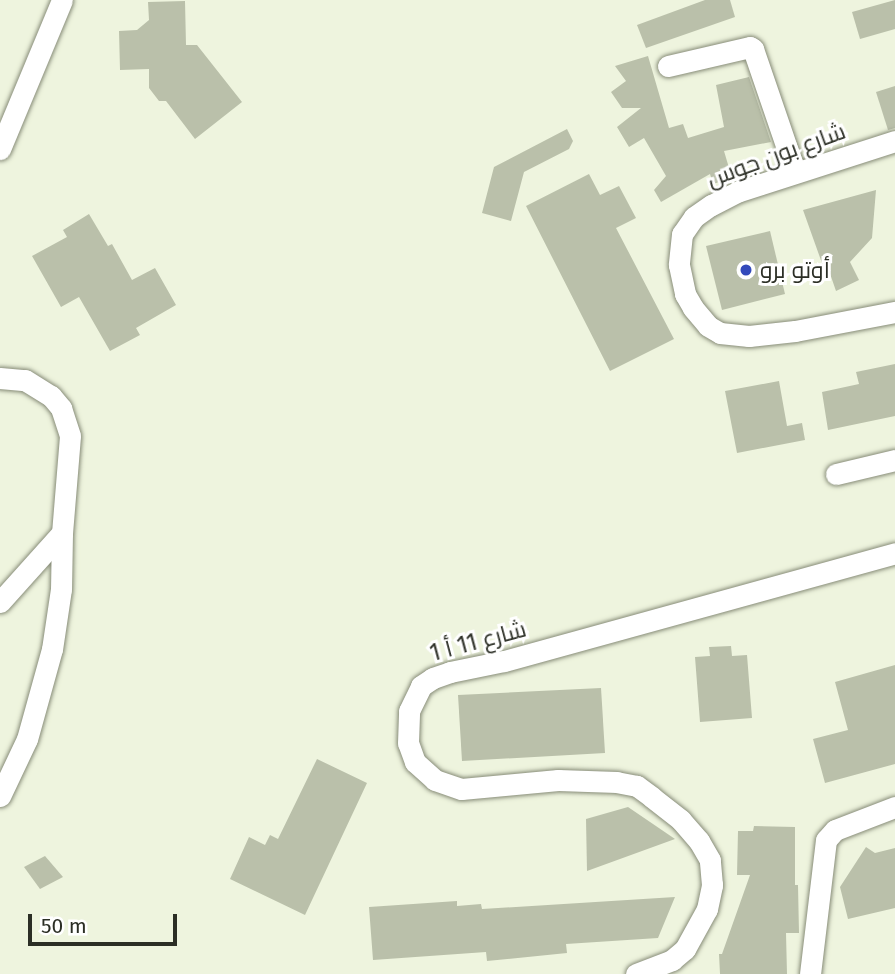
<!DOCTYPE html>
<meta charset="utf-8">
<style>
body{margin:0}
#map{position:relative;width:895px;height:974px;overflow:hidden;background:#eef4de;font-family:"Fira Sans",Cairo,sans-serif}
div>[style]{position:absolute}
.building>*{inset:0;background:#bac0aa}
.roads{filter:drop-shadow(0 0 2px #878c78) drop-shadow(0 0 2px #878c78)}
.minor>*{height:21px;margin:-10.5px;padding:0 10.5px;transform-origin:10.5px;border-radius:10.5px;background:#fff}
.dots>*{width:19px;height:19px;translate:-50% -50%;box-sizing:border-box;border:4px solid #fff;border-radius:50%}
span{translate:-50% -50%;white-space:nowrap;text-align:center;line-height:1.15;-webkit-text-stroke:6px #fff;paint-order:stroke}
.street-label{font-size:23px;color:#2b2e25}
.poi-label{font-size:23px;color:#2b2e25}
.left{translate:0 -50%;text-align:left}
.scale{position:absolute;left:28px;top:914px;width:149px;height:32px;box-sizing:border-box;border:4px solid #2b2e25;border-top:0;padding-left:9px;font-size:21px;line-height:24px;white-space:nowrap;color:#2b2e25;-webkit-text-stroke:5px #fff;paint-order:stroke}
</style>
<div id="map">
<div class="building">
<div style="clip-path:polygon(705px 0,730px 0,735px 17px,646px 48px,637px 25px)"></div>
<div style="clip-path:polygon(895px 0,895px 29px,860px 39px,852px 12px)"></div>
<div style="clip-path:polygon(185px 1px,186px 45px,197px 45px,242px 102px,195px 139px,166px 101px,159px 101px,149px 88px,149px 69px,120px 70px,119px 31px,137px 30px,149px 20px,148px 2px)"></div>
<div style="clip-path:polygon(648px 56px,669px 128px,683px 124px,688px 138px,724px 127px,716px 85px,749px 77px,771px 142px,724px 151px,732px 178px,713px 184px,710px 174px,661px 202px,654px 190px,666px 176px,644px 138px,629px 147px,617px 127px,641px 108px,622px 108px,611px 92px,626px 81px,615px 66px)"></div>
<div style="clip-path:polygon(895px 86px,895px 128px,888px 130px,876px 92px)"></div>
<div style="clip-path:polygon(567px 129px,573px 141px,569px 149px,524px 172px,511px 221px,482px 213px,494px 167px)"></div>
<div style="clip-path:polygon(589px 174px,600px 195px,619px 186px,636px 218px,616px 228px,674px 339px,610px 371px,526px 206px)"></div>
<div style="clip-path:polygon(876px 190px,872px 238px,850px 262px,859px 280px,836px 291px,827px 265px,823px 266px,803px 210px)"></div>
<div style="clip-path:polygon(89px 214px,108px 246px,112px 244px,132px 280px,155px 268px,176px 305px,136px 328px,140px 335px,110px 351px,79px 297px,61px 307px,32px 256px,67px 237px,63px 230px)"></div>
<div style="clip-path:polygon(770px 231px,785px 294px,722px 310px,706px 246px)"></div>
<div style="clip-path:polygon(895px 364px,895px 416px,828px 430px,822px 392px,859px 384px,856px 372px)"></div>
<div style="clip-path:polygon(779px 381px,787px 426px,802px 423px,805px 440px,737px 453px,725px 391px)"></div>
<div style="clip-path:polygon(731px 646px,732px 656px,747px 655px,752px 718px,700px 722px,695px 657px,710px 656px,709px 647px)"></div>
<div style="clip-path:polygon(895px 665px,895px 764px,825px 783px,813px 739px,848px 730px,835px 682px)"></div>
<div style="clip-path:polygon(601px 688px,605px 753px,462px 761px,458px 695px)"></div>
<div style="clip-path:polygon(317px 759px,367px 783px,305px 915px,230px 879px,249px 837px,265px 845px,270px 835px,278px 839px)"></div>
<div style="clip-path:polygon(628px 807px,675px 839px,587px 871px,586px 819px)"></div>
<div style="clip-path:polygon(754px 826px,795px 827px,795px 885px,798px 885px,799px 933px,786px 933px,787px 974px,720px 974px,719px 954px,722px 954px,750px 875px,737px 875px,738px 831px,753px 831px)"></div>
<div style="clip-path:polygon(866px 847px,875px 853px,895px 848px,895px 908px,848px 919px,840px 887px)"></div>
<div style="clip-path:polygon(45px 856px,63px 877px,40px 889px,24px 867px)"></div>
<div style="clip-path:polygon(675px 897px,658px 938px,566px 944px,567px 953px,487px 961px,486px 952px,373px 960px,369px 907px,457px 901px,457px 906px,481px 904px,482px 909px)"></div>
</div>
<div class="roads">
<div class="minor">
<div style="left:668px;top:66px;width:84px;rotate:-13deg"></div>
<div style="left:750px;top:47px;width:4px;rotate:34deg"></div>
<div style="left:753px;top:49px;width:130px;rotate:71.1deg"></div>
<div style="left:895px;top:141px;width:164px;rotate:162.2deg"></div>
<div style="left:739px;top:191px;width:31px;rotate:153deg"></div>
<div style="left:711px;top:205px;width:21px;rotate:145deg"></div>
<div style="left:694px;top:217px;width:21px;rotate:125deg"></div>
<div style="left:682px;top:234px;width:31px;rotate:96deg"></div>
<div style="left:679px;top:265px;width:30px;rotate:78deg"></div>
<div style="left:685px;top:294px;width:16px;rotate:60deg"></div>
<div style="left:693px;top:308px;width:23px;rotate:50deg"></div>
<div style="left:708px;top:326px;width:14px;rotate:30deg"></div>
<div style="left:720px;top:333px;width:29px;rotate:6deg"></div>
<div style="left:749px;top:336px;width:46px;rotate:-6.2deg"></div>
<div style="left:795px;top:331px;width:102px;rotate:-10.8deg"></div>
<div style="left:0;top:149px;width:161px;rotate:-67.4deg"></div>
<div style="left:0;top:378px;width:25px;rotate:5deg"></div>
<div style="left:25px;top:380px;width:31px;rotate:32deg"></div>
<div style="left:51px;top:396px;width:16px;rotate:50deg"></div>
<div style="left:61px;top:408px;width:29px;rotate:72deg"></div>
<div style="left:70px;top:436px;width:97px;rotate:94.7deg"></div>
<div style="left:62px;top:533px;width:56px;rotate:91deg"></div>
<div style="left:61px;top:589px;width:61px;rotate:98.5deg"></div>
<div style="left:52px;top:649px;width:93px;rotate:105.5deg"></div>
<div style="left:27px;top:739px;width:63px;rotate:115.3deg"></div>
<div style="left:836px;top:474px;width:61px;rotate:-13.3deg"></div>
<div style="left:0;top:602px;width:93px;rotate:-48.1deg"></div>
<div style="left:636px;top:974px;width:39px;rotate:-21deg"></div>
<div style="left:672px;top:960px;width:17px;rotate:-40deg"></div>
<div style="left:685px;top:949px;width:46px;rotate:-61.2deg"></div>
<div style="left:707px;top:909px;width:25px;rotate:-78deg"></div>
<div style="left:712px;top:885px;width:25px;rotate:-95deg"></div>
<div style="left:710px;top:860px;width:22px;rotate:-120deg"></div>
<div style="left:699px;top:841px;width:28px;rotate:-131deg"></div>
<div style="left:681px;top:820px;width:37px;rotate:-142deg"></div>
<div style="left:652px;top:797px;width:19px;rotate:-144deg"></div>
<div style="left:637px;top:786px;width:20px;rotate:-169deg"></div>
<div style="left:617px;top:782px;width:59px;rotate:-178.1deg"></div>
<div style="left:558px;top:780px;width:97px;rotate:174.7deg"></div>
<div style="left:461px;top:789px;width:28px;rotate:-161deg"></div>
<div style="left:435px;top:780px;width:27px;rotate:-138deg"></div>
<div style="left:415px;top:762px;width:20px;rotate:-110deg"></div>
<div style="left:408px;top:743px;width:32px;rotate:-88deg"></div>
<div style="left:409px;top:711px;width:28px;rotate:-64deg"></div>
<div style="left:421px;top:686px;width:14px;rotate:-34deg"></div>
<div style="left:433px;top:678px;width:18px;rotate:-19deg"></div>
<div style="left:450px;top:672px;width:55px;rotate:-11.5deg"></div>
<div style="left:504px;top:661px;width:406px;rotate:-15.4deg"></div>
<div style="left:810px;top:974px;width:135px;rotate:-83.2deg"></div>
<div style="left:826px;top:840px;width:13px;rotate:-48deg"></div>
<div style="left:835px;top:830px;width:64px;rotate:-21deg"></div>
</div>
</div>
<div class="dots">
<div style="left:746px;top:270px;background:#334abb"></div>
</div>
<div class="street-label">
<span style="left:776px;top:155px;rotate:-20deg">شارع بون جوس</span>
<span style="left:478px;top:641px;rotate:-15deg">شارع 11 أ 1</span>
</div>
<div class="poi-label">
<span class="left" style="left:760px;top:270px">أوتو برو</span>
</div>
<div class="scale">50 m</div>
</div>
